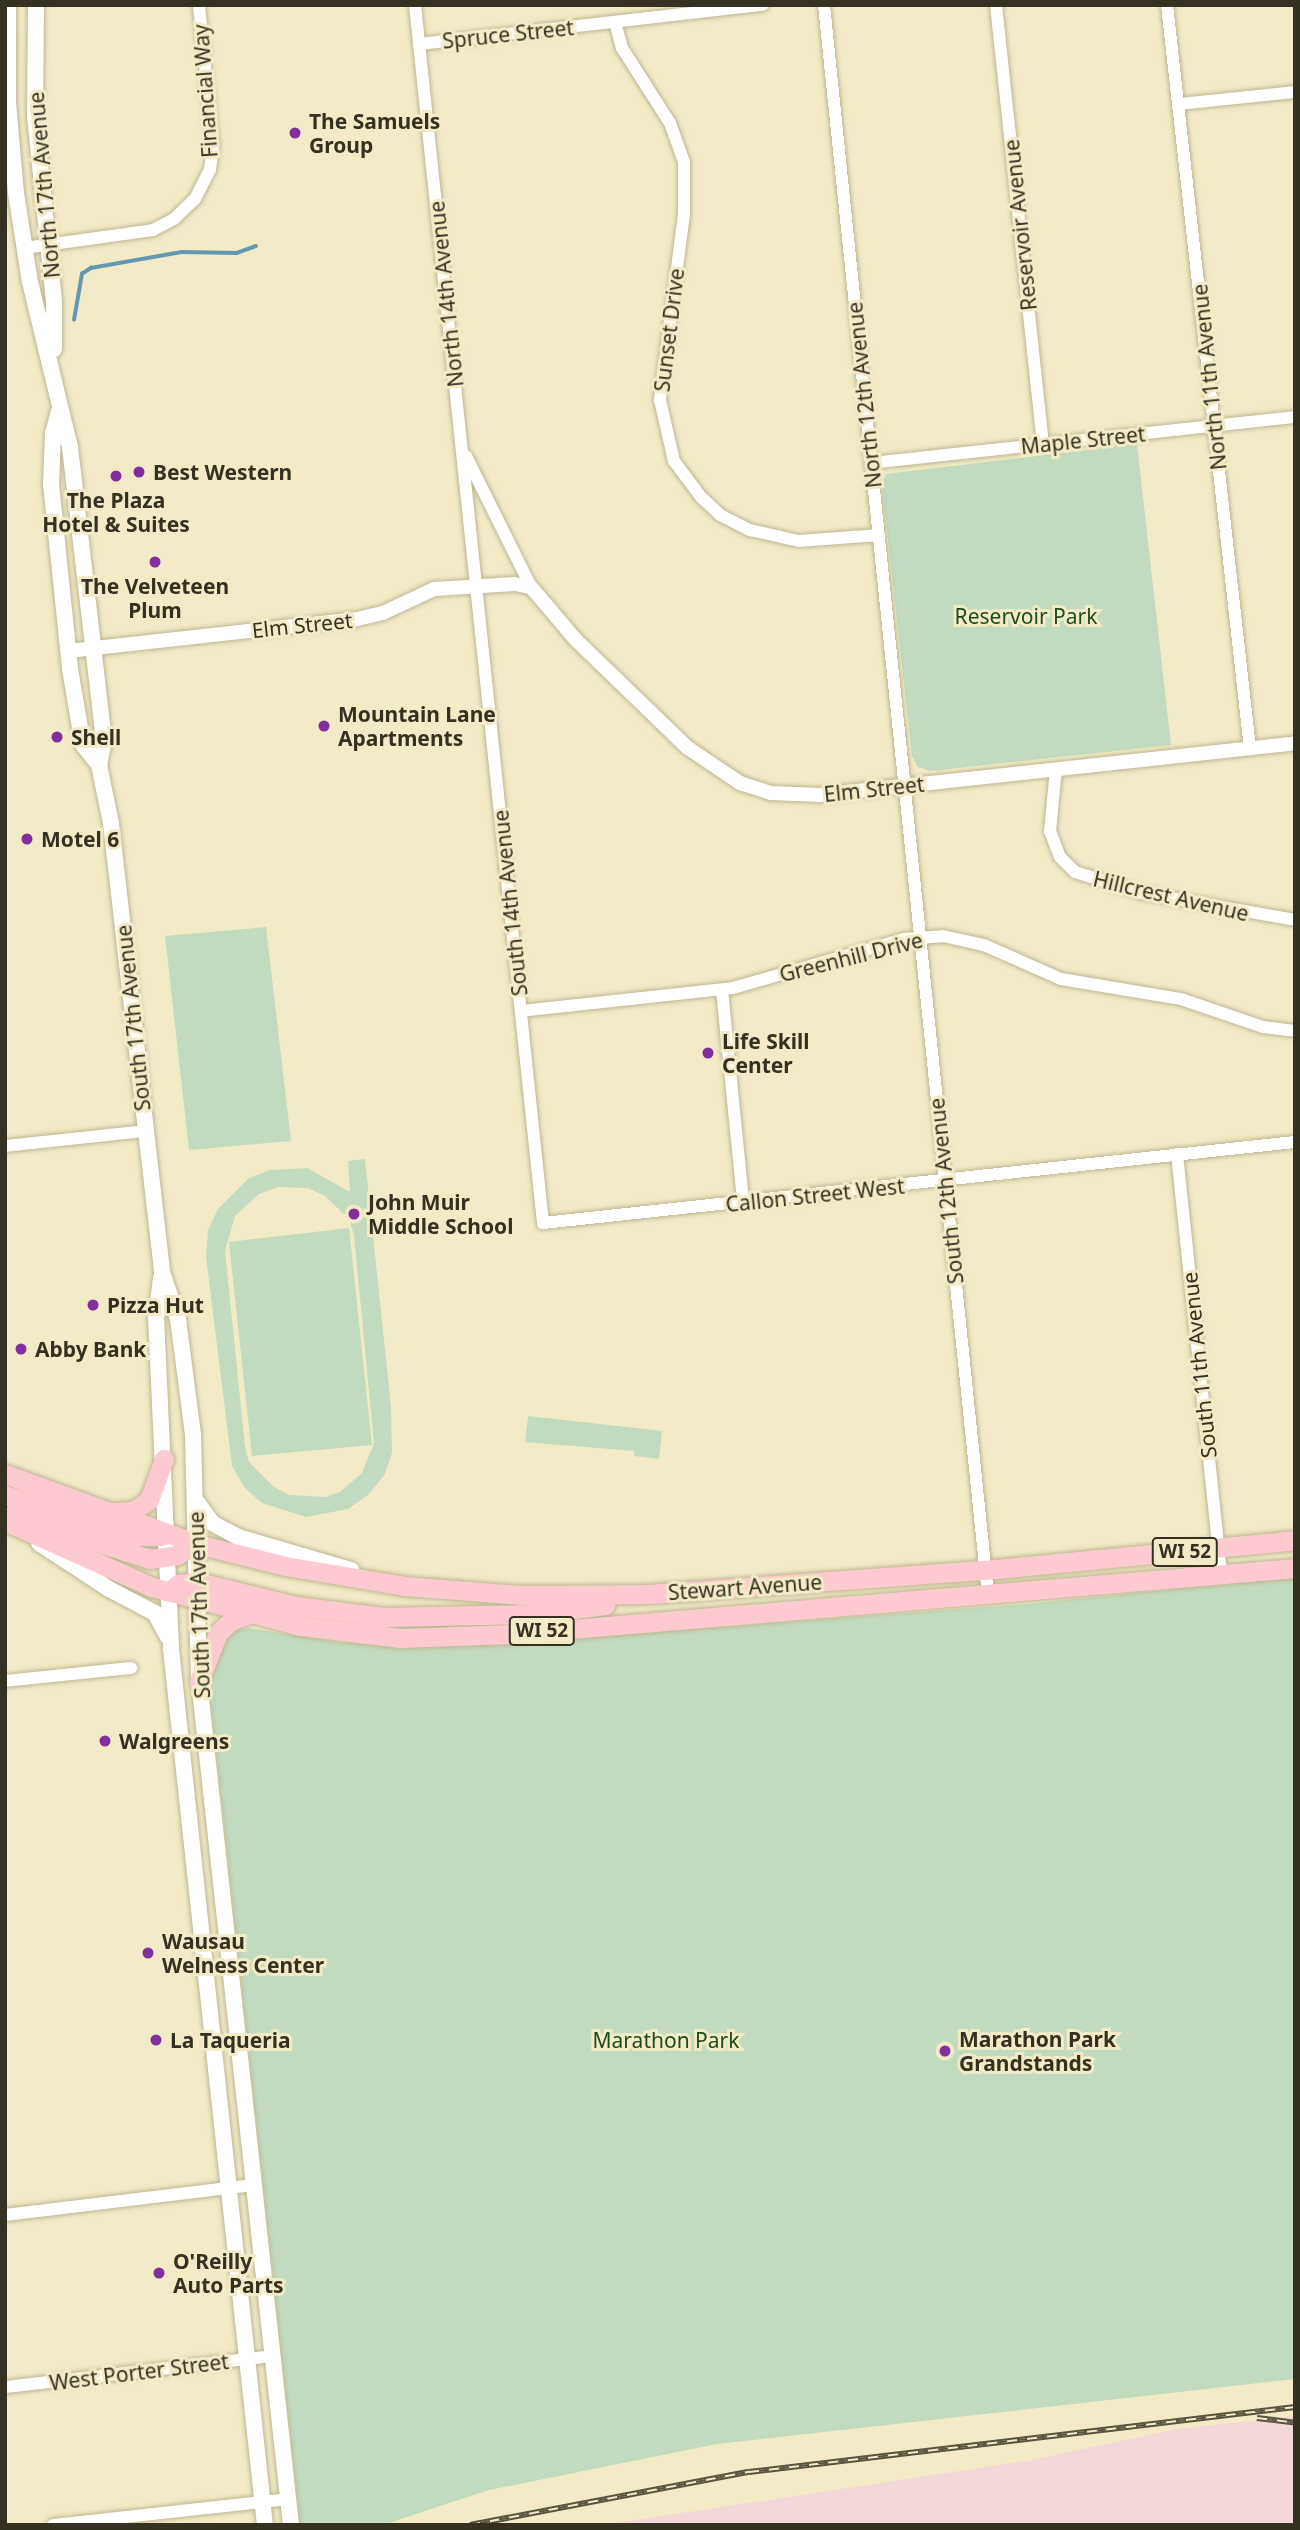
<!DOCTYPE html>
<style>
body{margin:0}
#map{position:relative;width:1300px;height:2530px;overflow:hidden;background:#f3ebc7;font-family:"Noto Sans",sans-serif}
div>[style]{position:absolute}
.industrial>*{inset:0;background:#f3d8da}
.green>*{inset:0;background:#c2dabf}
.stream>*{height:3.5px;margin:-1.75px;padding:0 1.75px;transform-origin:1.75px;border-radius:1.75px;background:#6598b0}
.roads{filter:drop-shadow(0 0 2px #bdb693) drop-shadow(0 0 2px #bdb693)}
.minor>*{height:12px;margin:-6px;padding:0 6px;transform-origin:6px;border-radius:6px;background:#fff}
.tertiary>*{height:14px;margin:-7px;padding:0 7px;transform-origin:7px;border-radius:7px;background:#fff}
.secondary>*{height:16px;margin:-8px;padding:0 8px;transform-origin:8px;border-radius:8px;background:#fff}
.primary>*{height:19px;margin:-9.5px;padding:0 9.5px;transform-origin:9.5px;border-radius:9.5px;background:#fecad1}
.rail>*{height:6px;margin-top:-3px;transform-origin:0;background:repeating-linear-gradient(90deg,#f3ebc7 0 10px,#575341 0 20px);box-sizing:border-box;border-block:2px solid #575341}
.dots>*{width:19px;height:19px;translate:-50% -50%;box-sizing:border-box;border:4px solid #f3ebc7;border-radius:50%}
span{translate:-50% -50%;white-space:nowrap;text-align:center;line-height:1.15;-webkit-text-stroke:6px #f3ebc7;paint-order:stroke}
.shield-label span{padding:2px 5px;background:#f3ebc7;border:2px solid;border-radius:5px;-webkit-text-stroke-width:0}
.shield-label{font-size:19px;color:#343123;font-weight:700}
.street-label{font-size:21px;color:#343123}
.poi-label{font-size:21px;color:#343123;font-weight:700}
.left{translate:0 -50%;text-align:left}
.park-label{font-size:21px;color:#1e4d1a}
.frame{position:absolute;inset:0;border:7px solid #343123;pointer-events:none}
</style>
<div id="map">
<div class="industrial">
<div style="clip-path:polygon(1295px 2416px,1295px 2525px,603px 2525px,1032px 2460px,1176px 2429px)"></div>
</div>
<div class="green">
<div style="clip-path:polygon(1137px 444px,1171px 745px,930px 771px,918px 767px,912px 756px,882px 486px,886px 474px)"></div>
<div style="clip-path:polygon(266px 927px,291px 1141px,189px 1150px,165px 936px)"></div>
<div style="clip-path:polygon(evenodd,365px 1159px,391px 1407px,392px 1453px,385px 1474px,368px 1495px,348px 1509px,306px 1517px,262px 1503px,245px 1488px,232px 1466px,206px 1256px,208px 1230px,218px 1209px,249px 1178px,270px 1170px,307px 1168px,350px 1192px,348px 1161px,365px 1159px,278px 1187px,308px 1188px,325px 1196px,349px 1219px,354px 1235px,374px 1443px,362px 1473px,340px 1492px,325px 1497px,289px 1495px,274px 1487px,249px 1462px,245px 1447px,225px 1251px,235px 1216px,259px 1194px,278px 1187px)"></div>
<div style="clip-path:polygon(349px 1228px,372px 1445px,252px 1456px,229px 1242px)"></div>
<div style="clip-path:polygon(528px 1416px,662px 1431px,659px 1459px,634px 1456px,634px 1451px,525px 1442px)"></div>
<div style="clip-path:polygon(1295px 1577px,1295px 2379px,717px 2444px,489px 2490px,383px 2525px,300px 2525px,210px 1694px,214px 1658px,230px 1632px,249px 1628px,343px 1643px,479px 1645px,1026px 1604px)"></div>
</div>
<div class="stream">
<div style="left:74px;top:320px;width:47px;rotate:-80.1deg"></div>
<div style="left:82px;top:274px;width:11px;rotate:-34deg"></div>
<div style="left:91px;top:268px;width:92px;rotate:-10deg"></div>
<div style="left:182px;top:252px;width:55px;rotate:1deg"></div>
<div style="left:237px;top:253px;width:20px;rotate:-20deg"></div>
</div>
<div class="roads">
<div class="minor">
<div style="left:415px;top:5px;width:1225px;rotate:84deg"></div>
<div style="left:543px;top:1223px;width:756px;rotate:-6.15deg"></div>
<div style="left:824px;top:5px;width:1599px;rotate:84.11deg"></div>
<div style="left:996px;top:5px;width:443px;rotate:83.9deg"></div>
<div style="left:1167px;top:5px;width:749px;rotate:83.63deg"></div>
<div style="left:615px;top:22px;width:27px;rotate:75deg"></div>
<div style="left:622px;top:48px;width:89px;rotate:57.4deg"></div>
<div style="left:670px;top:123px;width:41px;rotate:70.3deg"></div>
<div style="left:684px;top:162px;width:52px;rotate:90deg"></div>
<div style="left:684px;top:214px;width:188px;rotate:97.4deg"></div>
<div style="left:660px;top:400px;width:63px;rotate:77.1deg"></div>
<div style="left:674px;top:461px;width:45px;rotate:53.1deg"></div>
<div style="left:701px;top:497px;width:26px;rotate:43deg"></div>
<div style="left:720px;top:515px;width:34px;rotate:27deg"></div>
<div style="left:750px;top:530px;width:50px;rotate:12.7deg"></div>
<div style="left:799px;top:541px;width:80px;rotate:-4.3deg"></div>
<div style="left:419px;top:44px;width:346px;rotate:-6.5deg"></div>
<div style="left:1179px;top:104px;width:117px;rotate:-5.9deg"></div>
<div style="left:24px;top:248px;width:130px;rotate:-7.9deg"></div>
<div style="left:153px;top:230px;width:24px;rotate:-28deg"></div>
<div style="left:174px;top:219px;width:29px;rotate:-44deg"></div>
<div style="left:195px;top:199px;width:33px;rotate:-63deg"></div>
<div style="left:210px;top:170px;width:24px;rotate:-83deg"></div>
<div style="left:213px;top:146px;width:142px;rotate:-95.7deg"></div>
<div style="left:466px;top:456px;width:146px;rotate:63.6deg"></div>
<div style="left:871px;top:463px;width:426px;rotate:-6.2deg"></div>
<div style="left:1056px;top:769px;width:62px;rotate:95.5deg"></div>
<div style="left:1050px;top:831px;width:28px;rotate:69deg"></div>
<div style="left:1060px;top:857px;width:21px;rotate:45deg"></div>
<div style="left:1075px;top:872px;width:70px;rotate:17.4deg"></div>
<div style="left:1142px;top:893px;width:155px;rotate:10deg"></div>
<div style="left:722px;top:990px;width:213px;rotate:84.3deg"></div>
<div style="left:521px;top:1011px;width:213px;rotate:-6.2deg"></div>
<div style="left:733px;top:988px;width:178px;rotate:-16deg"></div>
<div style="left:904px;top:939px;width:39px;rotate:-4deg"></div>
<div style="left:943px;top:936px;width:42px;rotate:12.4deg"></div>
<div style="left:984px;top:945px;width:84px;rotate:23.8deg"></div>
<div style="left:1061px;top:979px;width:122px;rotate:9.5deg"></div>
<div style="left:1181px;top:999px;width:87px;rotate:18.9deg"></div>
<div style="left:1263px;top:1027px;width:32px;rotate:7deg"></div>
<div style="left:5px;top:1146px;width:141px;rotate:-6.1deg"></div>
<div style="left:1177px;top:1154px;width:424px;rotate:84deg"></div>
<div style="left:5px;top:1681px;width:127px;rotate:-5.9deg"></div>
<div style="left:5px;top:2215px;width:250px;rotate:-6.9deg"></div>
<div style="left:5px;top:2387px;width:269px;rotate:-6.6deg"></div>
<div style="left:53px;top:2525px;width:236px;rotate:-6.3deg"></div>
</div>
<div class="tertiary">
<div style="left:68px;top:651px;width:291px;rotate:-6.3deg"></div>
<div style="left:357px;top:619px;width:27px;rotate:-13deg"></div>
<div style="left:383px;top:613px;width:56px;rotate:-25.2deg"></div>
<div style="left:434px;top:589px;width:81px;rotate:-3.5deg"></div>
<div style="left:515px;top:584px;width:16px;rotate:11deg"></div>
<div style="left:531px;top:587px;width:70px;rotate:49.7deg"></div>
<div style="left:576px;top:640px;width:156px;rotate:44deg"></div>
<div style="left:688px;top:748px;width:63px;rotate:33.9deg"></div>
<div style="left:740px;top:783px;width:33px;rotate:18deg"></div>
<div style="left:771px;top:793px;width:49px;rotate:2.3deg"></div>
<div style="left:820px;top:795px;width:478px;rotate:-6.2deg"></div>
</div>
<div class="secondary">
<div style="left:8px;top:5px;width:97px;rotate:90deg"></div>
<div style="left:8px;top:102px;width:91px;rotate:85deg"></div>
<div style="left:16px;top:193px;width:90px;rotate:81.1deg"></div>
<div style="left:30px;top:282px;width:170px;rotate:76.4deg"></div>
<div style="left:70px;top:447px;width:295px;rotate:83.4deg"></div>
<div style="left:104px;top:740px;width:25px;rotate:101deg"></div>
<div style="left:36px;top:5px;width:112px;rotate:90.5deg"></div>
<div style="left:35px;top:117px;width:186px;rotate:84.1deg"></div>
<div style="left:54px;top:302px;width:47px;rotate:90deg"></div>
<div style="left:59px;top:411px;width:23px;rotate:105deg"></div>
<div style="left:53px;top:433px;width:51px;rotate:92.2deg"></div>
<div style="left:51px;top:484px;width:186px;rotate:84.1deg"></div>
<div style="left:70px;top:669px;width:77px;rotate:80.3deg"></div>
<div style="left:83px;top:745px;width:26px;rotate:51deg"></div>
<div style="left:99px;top:765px;width:59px;rotate:78.3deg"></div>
<div style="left:111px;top:823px;width:452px;rotate:83.5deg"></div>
<div style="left:162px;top:1272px;width:50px;rotate:71.2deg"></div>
<div style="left:178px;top:1319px;width:117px;rotate:82.6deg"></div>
<div style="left:193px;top:1435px;width:246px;rotate:88.6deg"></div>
<div style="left:199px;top:1681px;width:849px;rotate:83.78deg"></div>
<div style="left:161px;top:1278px;width:38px;rotate:97deg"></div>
<div style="left:156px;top:1316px;width:333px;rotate:87.4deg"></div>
<div style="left:171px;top:1649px;width:881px;rotate:83.88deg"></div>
<div style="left:197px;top:1502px;width:26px;rotate:54deg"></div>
<div style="left:212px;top:1523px;width:30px;rotate:28deg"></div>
<div style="left:238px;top:1537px;width:118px;rotate:16.3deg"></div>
<div style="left:39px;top:1543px;width:84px;rotate:33.3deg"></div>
<div style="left:109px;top:1589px;width:52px;rotate:27.6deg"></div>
<div style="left:155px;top:1613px;width:27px;rotate:62deg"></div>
</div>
<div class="primary">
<div style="left:5px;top:1474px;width:204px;rotate:20deg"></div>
<div style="left:197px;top:1544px;width:91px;rotate:14deg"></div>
<div style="left:285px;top:1566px;width:121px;rotate:9.5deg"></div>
<div style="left:404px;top:1586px;width:116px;rotate:4.4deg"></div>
<div style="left:520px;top:1595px;width:128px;rotate:-0.4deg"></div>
<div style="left:648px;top:1594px;width:338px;rotate:-4.1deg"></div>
<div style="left:985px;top:1570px;width:311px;rotate:-5.5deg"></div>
<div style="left:5px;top:1495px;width:133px;rotate:17.9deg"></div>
<div style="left:132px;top:1536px;width:30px"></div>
<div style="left:114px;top:1512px;width:19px;rotate:-3deg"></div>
<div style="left:133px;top:1511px;width:19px;rotate:-35deg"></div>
<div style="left:149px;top:1500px;width:44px;rotate:-69.9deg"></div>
<div style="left:12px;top:1515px;width:145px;rotate:17.7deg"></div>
<div style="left:150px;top:1559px;width:27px;rotate:-8deg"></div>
<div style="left:177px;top:1555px;width:23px;rotate:-29deg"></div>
<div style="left:5px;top:1521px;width:161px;rotate:24.2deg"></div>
<div style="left:152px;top:1587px;width:154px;rotate:14.7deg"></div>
<div style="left:301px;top:1626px;width:100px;rotate:6.9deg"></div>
<div style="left:400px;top:1638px;width:111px;rotate:-2.1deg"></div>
<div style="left:511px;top:1634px;width:787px;rotate:-4.81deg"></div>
<div style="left:169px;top:1592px;width:12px;rotate:-42deg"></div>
<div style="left:178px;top:1584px;width:20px;rotate:-6deg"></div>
<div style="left:198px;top:1582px;width:101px;rotate:13.8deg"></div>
<div style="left:296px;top:1606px;width:89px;rotate:7.1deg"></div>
<div style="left:384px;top:1617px;width:151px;rotate:-1.1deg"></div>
<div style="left:535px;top:1614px;width:71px;rotate:-7.3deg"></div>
<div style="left:199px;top:1681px;width:52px;rotate:-68.4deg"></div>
<div style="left:218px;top:1633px;width:18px;rotate:-43deg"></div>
<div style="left:231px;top:1621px;width:19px;rotate:-21deg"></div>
</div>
</div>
<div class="rail">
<div style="left:1257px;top:2418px;width:38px;rotate:7deg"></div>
<div style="left:470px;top:2525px;width:284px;rotate:-10.8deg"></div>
<div style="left:749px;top:2472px;width:550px;rotate:-6.79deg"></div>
</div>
<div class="dots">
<div style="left:295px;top:133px;background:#832e9d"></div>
<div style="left:139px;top:472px;background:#832e9d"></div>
<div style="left:116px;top:476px;background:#832e9d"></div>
<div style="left:155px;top:562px;background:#832e9d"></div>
<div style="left:324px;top:726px;background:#832e9d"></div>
<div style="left:57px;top:737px;background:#832e9d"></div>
<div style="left:27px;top:839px;background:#832e9d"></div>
<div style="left:708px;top:1053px;background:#832e9d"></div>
<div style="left:354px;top:1214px;background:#832e9d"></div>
<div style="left:93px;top:1305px;background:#832e9d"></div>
<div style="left:21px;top:1349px;background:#832e9d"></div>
<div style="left:105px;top:1741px;background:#832e9d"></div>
<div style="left:148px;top:1953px;background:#832e9d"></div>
<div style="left:156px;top:2040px;background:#832e9d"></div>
<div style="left:945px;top:2051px;background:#832e9d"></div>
<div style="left:159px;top:2273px;background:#832e9d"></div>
</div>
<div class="shield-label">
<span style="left:1185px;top:1552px">WI 52</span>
<span style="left:542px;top:1631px">WI 52</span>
</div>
<div class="street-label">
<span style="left:508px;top:34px;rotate:-6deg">Spruce Street</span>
<span style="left:205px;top:91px;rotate:-94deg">Financial Way</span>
<span style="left:44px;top:185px;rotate:-95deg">North 17th Avenue</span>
<span style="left:1020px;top:225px;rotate:-96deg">Reservoir Avenue</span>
<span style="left:446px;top:294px;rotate:-96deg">North 14th Avenue</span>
<span style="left:669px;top:330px;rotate:-83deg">Sunset Drive</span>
<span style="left:1209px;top:377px;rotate:-96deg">North 11th Avenue</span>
<span style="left:864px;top:395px;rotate:-96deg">North 12th Avenue</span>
<span style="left:1083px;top:440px;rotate:-6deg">Maple Street</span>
<span style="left:302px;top:625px;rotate:-6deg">Elm Street</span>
<span style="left:874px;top:789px;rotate:-6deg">Elm Street</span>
<span style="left:1171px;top:896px;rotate:13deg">Hillcrest Avenue</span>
<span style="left:510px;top:903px;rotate:-96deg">South 14th Avenue</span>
<span style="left:851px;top:957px;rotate:-14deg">Greenhill Drive</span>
<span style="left:133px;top:1018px;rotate:-96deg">South 17th Avenue</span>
<span style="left:946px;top:1191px;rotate:-96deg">South 12th Avenue</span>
<span style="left:815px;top:1195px;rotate:-6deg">Callon Street West</span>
<span style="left:1199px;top:1365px;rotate:-96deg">South 11th Avenue</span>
<span style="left:745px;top:1587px;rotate:-4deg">Stewart Avenue</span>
<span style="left:199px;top:1605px;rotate:-92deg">South 17th Avenue</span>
<span style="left:139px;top:2372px;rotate:-7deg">West Porter Street</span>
</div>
<div class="poi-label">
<span class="left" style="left:309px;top:133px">The Samuels<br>Group</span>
<span class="left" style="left:153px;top:472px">Best Western</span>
<span style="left:116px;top:512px">The Plaza<br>Hotel &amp; Suites</span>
<span style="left:155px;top:598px">The Velveteen<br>Plum</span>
<span class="left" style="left:338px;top:726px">Mountain Lane<br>Apartments</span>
<span class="left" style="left:71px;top:737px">Shell</span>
<span class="left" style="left:41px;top:839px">Motel 6</span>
<span class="left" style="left:722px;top:1053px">Life Skill<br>Center</span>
<span class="left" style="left:368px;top:1214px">John Muir<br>Middle School</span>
<span class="left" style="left:107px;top:1305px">Pizza Hut</span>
<span class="left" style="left:35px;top:1349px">Abby Bank</span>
<span class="left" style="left:119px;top:1741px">Walgreens</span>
<span class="left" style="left:162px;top:1953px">Wausau<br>Welness Center</span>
<span class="left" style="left:959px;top:2051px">Marathon Park<br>Grandstands</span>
<span class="left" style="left:170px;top:2040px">La Taqueria</span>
<span class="left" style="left:173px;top:2273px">O'Reilly<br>Auto Parts</span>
</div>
<div class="park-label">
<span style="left:1026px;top:616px">Reservoir Park</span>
<span style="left:666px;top:2040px">Marathon Park</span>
</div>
<div class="frame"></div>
</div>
